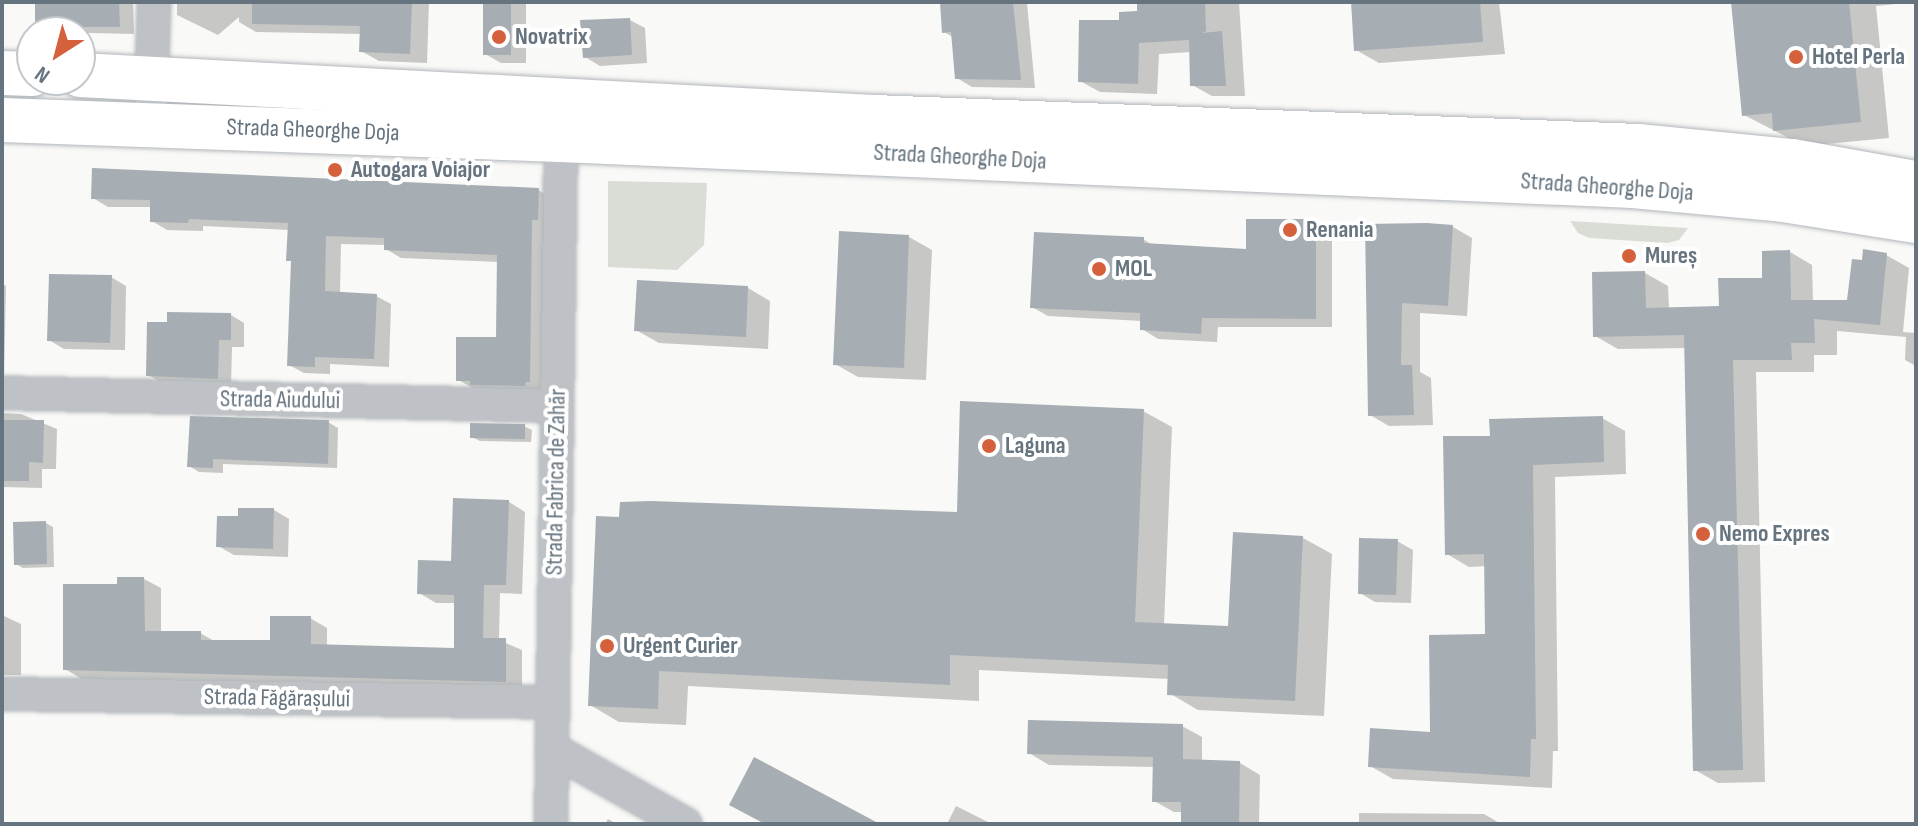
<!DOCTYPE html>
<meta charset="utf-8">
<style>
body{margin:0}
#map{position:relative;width:1918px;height:826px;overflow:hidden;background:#f9f9f7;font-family:"Sofia Sans Condensed",sans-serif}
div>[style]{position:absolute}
.green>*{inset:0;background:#d9ddd6}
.shadow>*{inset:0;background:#0003}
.building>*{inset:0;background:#a6aeb3}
.roads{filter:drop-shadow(0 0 2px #b2b7bb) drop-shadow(0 0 2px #b2b7bb)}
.minor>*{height:32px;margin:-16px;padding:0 16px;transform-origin:16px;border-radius:16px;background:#bec2c6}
.primary>*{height:44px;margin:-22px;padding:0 22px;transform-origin:22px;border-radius:22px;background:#fff}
.dots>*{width:22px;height:22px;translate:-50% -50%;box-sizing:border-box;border:4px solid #fff;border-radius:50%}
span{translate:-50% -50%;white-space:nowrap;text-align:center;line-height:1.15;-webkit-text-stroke:8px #fff;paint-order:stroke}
.poi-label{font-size:24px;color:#66747f;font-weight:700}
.left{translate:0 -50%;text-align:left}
.street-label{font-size:24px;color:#66747f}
.frame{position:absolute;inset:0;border:4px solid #66747f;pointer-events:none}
.north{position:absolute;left:16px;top:16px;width:80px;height:80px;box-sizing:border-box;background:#fff;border:2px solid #c2c7cc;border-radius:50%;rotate:216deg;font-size:22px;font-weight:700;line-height:32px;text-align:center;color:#66747f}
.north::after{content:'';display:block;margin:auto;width:28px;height:36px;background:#d4613c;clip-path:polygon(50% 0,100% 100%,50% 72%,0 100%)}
</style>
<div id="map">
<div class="green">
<div style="clip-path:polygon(608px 181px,707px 183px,704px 245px,677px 270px,608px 267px)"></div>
<div style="clip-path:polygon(1570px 221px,1688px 228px,1679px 240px,1668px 243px,1589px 238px,1578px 233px)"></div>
</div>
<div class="shadow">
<div style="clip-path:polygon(37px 2px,133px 2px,134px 34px,48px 32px,37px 26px)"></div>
<div style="clip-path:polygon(177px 2px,429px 2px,427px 63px,379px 61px,361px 51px,362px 34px,256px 32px,239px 22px,239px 17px,218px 35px,177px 15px)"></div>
<div style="clip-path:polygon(485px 2px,526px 2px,526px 63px,501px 63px,485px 54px)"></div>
<div style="clip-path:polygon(942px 2px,1045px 2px,1027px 3px,1035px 88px,972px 87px,957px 78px,953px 37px,944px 32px)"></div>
<div style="clip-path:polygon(1139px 2px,1239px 2px,1245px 96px,1212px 96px,1192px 85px,1191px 52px,1159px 54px,1157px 94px,1100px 92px,1080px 81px,1121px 22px,1139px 13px)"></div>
<div style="clip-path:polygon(1353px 2px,1499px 2px,1505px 54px,1379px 63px,1356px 50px)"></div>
<div style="clip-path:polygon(1667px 2px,1695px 2px,1671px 4px)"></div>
<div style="clip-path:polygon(1733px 2px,1916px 2px,1876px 6px,1889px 138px,1804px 146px,1744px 115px)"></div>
<div style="clip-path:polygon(630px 20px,645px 28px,647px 63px,600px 66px,585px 57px)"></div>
<div style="clip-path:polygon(538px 190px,554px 199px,545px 389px,540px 389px,540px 394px,473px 388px,458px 380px,498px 339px,499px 262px,401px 258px,386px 249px,386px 245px,341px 244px,340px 294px,376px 296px,391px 304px,389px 367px,330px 364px,330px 374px,304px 373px,289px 365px,292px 262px,289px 230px,203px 226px,203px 231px,167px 230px,152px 221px,152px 207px,108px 207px,93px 198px)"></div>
<div style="clip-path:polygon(1316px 221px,1332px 230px,1332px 327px,1218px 327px,1217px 342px,1158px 339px,1142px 329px,1142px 321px,1048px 316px,1032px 307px,1143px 239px,1154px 246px,1248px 251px)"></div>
<div style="clip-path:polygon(1367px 226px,1453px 227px,1472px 238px,1467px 316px,1420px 313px,1420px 372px,1431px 378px,1433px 425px,1389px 426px,1370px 415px)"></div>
<div style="clip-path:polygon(909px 237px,932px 250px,926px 380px,858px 377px,835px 364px)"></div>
<div style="clip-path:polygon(1790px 252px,1812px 265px,1813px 302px,1849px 302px,1864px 262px,1886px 255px,1909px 268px,1903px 332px,1916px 333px,1916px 366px,1905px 360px,1906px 337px,1837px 331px,1837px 355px,1814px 355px,1814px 372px,1756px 372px,1765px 782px,1718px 783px,1695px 770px,1686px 348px,1618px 349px,1595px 336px,1645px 273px,1668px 286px,1669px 309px,1721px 308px,1764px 280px)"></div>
<div style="clip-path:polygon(111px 277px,126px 286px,125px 350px,64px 349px,49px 340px)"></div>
<div style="clip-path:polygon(2px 284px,6px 286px,4px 381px,2px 381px)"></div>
<div style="clip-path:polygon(748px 288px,770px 301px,768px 349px,659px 343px,636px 330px)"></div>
<div style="clip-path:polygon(231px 315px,244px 323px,244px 347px,232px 347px,231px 386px,162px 383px,148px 375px,169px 324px)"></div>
<div style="clip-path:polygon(1143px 411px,1172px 427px,1164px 625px,1230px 629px,1303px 538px,1332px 554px,1324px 716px,1198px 710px,1169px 693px,1170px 679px,979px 670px,979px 701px,688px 686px,686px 725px,619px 722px,590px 705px,959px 514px)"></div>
<div style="clip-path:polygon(2px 413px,21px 414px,57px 429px,56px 469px,42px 469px,42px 488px,2px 487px)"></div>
<div style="clip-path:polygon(1602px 418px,1625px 431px,1626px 474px,1555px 477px,1558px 751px,1553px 751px,1552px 788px,1393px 779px,1370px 766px,1432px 734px,1487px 636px,1487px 566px,1469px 567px,1447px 554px,1492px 438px)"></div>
<div style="clip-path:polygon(328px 422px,338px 428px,337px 468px,223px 464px,223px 473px,199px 472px,189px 466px)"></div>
<div style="clip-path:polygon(524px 426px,532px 430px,531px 442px,480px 441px,472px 437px)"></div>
<div style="clip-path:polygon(509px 502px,525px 512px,522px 594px,500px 593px,499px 640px,522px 650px,522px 691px,82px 679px,65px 669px,119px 586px,144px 579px,161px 588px,161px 633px,200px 633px,216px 642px,272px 642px,310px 618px,327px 628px,327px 647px,456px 650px,456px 603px,436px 603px,419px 593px)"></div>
<div style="clip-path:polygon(274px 510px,289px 519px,288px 557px,234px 555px,218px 546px,240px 519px)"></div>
<div style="clip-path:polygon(46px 523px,53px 527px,54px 567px,23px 568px,16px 564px)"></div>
<div style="clip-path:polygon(1397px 541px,1413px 550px,1411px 603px,1375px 602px,1360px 593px)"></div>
<div style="clip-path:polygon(2px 615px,21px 624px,21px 675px,2px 675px)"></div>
<div style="clip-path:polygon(1182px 726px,1202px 737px,1202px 762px,1240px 763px,1260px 775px,1259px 824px,1185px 824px,1183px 812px,1174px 812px,1154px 801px,1155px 767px,1049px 765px,1029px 753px)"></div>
<div style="clip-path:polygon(956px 806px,992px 824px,947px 824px)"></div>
<div style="clip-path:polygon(1359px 813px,1484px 814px,1501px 824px,1359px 824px)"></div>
<div style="clip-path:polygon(608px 819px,617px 824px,605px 824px)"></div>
</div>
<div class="building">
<div style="clip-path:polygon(35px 2px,119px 2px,120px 27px,35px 27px)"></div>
<div style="clip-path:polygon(252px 2px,412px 2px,410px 54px,359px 52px,360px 26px,252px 24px)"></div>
<div style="clip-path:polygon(483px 2px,511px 2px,511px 55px,483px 55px)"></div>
<div style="clip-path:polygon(940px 2px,1013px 2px,1021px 80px,955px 79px,951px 32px,942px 33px)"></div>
<div style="clip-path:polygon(1137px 2px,1205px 2px,1206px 31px,1202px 33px,1222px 31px,1226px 86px,1190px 86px,1189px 40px,1139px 43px,1138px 84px,1078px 82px,1079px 20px,1119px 20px,1119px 12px,1137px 11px)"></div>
<div style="clip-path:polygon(1351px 2px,1480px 2px,1483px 42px,1354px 51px)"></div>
<div style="clip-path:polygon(1731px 2px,1849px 2px,1861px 122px,1773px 131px,1772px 113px,1742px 116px)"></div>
<div style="clip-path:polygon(630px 18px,632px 55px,583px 58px,580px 20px)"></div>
<div style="clip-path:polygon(92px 168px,539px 188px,538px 220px,532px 220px,530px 382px,526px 382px,525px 386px,470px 385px,470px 381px,456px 381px,456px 337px,496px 337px,497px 255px,384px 250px,384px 238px,326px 236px,325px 291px,377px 294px,374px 359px,315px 357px,315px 367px,287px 366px,291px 261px,286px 261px,288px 223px,189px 219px,188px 223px,150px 222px,150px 200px,91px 199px)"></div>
<div style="clip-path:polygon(1246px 219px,1316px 219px,1316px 319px,1202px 318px,1201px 334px,1140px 330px,1140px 313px,1030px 308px,1034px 232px,1144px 237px,1144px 243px,1246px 249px)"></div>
<div style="clip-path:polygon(1427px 223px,1453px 225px,1448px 306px,1402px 303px,1401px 365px,1412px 365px,1414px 415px,1368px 416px,1365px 224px)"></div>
<div style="clip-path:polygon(839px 231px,909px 235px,904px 368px,833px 365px)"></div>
<div style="clip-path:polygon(1863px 249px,1887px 253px,1880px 325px,1814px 319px,1815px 343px,1791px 343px,1792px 360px,1733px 360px,1743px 770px,1693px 771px,1684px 335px,1593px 337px,1592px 272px,1645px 271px,1646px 308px,1719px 306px,1718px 278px,1762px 278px,1762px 251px,1790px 250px,1791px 300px,1847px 300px,1852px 259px,1862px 260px)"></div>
<div style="clip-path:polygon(49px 274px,112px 275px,110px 343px,47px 341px)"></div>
<div style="clip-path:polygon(637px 280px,748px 286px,746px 337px,634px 331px)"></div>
<div style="clip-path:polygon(167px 312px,231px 313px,231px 340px,219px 340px,218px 379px,146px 376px,147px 322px,167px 322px)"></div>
<div style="clip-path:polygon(960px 401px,1144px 409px,1135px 622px,1228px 626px,1233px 532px,1303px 536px,1295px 701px,1167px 695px,1168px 665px,950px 655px,950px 685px,659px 671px,658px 709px,588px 706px,596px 516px,619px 517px,620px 502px,651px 501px,957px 512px)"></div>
<div style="clip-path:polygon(190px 416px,329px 420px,328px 464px,213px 459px,213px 468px,187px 467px)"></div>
<div style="clip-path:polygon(1603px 416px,1604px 462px,1533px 465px,1536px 739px,1531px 739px,1530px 777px,1368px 767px,1370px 728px,1430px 732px,1429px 635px,1485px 634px,1484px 554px,1445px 555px,1443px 436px,1490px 436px,1489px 419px)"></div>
<div style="clip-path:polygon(2px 420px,44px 420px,43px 463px,29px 462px,29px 481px,2px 481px)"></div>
<div style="clip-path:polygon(470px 423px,525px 424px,525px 439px,470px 438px)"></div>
<div style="clip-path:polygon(453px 498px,509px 500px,506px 585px,484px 585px,483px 638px,506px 638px,506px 682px,63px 670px,63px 584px,117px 584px,117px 577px,144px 577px,145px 631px,201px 631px,201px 640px,270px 640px,270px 616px,311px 616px,311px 644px,454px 648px,454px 595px,417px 594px,418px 560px,451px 561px)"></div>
<div style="clip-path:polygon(238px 508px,274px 508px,273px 549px,216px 547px,217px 516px,238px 516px)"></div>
<div style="clip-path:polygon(46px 521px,47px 564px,14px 565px,13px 522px)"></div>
<div style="clip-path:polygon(1359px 538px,1398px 539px,1396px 595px,1358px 594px)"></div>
<div style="clip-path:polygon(1028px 720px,1183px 724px,1183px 759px,1240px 761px,1239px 824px,1181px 824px,1181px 802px,1152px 802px,1153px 757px,1027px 754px)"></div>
<div style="clip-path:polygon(754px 757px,880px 824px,765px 824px,729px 805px)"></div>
</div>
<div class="roads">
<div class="minor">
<div style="left:151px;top:100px;width:98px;rotate:-88.2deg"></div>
<div style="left:2px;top:393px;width:555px;rotate:1.34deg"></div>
<div style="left:2px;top:694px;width:551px;rotate:0.83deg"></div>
<div style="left:552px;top:749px;width:153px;rotate:29.4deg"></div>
<div style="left:551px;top:824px;width:684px;rotate:-89.16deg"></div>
</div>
<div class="primary">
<div style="left:2px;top:73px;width:30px;rotate:2deg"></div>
<div style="left:80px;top:75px;width:794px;rotate:3.03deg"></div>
<div style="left:873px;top:117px;width:766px;rotate:2.17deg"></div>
<div style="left:1638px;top:146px;width:155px;rotate:5.6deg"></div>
<div style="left:1792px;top:161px;width:126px;rotate:10.1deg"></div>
<div style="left:2px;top:120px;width:559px;rotate:2.05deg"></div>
<div style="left:561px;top:140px;width:1073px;rotate:2.46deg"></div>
<div style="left:1633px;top:186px;width:151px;rotate:5.3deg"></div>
<div style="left:1783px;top:200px;width:135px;rotate:9deg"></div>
</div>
</div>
<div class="dots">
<div style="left:499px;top:37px;background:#d4613c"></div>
<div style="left:1796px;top:57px;background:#d4613c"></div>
<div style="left:335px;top:170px;background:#d4613c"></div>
<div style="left:1290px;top:230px;background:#d4613c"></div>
<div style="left:1629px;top:256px;background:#d4613c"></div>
<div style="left:1099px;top:269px;background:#d4613c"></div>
<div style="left:989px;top:446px;background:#d4613c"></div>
<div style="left:1703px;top:534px;background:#d4613c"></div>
<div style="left:607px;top:646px;background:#d4613c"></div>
</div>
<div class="poi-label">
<span class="left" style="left:515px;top:37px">Novatrix</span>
<span class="left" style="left:1812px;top:57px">Hotel Perla</span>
<span class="left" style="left:351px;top:170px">Autogara Voiajor</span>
<span class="left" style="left:1306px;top:230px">Renania</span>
<span class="left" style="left:1645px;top:256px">Mureș</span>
<span class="left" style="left:1115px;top:269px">MOL</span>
<span class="left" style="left:1005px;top:446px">Laguna</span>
<span class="left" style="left:1719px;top:534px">Nemo Expres</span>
<span class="left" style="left:623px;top:646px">Urgent Curier</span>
</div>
<div class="street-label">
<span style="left:313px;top:130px;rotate:2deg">Strada Gheorghe Doja</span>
<span style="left:960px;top:157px;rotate:3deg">Strada Gheorghe Doja</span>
<span style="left:1607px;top:187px;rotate:4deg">Strada Gheorghe Doja</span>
<span style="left:280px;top:400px;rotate:1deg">Strada Aiudului</span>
<span style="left:556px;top:482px;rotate:-89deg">Strada Fabrica de Zahăr</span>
<span style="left:277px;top:698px;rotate:1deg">Strada Făgărașului</span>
</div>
<div class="frame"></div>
<div class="north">N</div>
</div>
